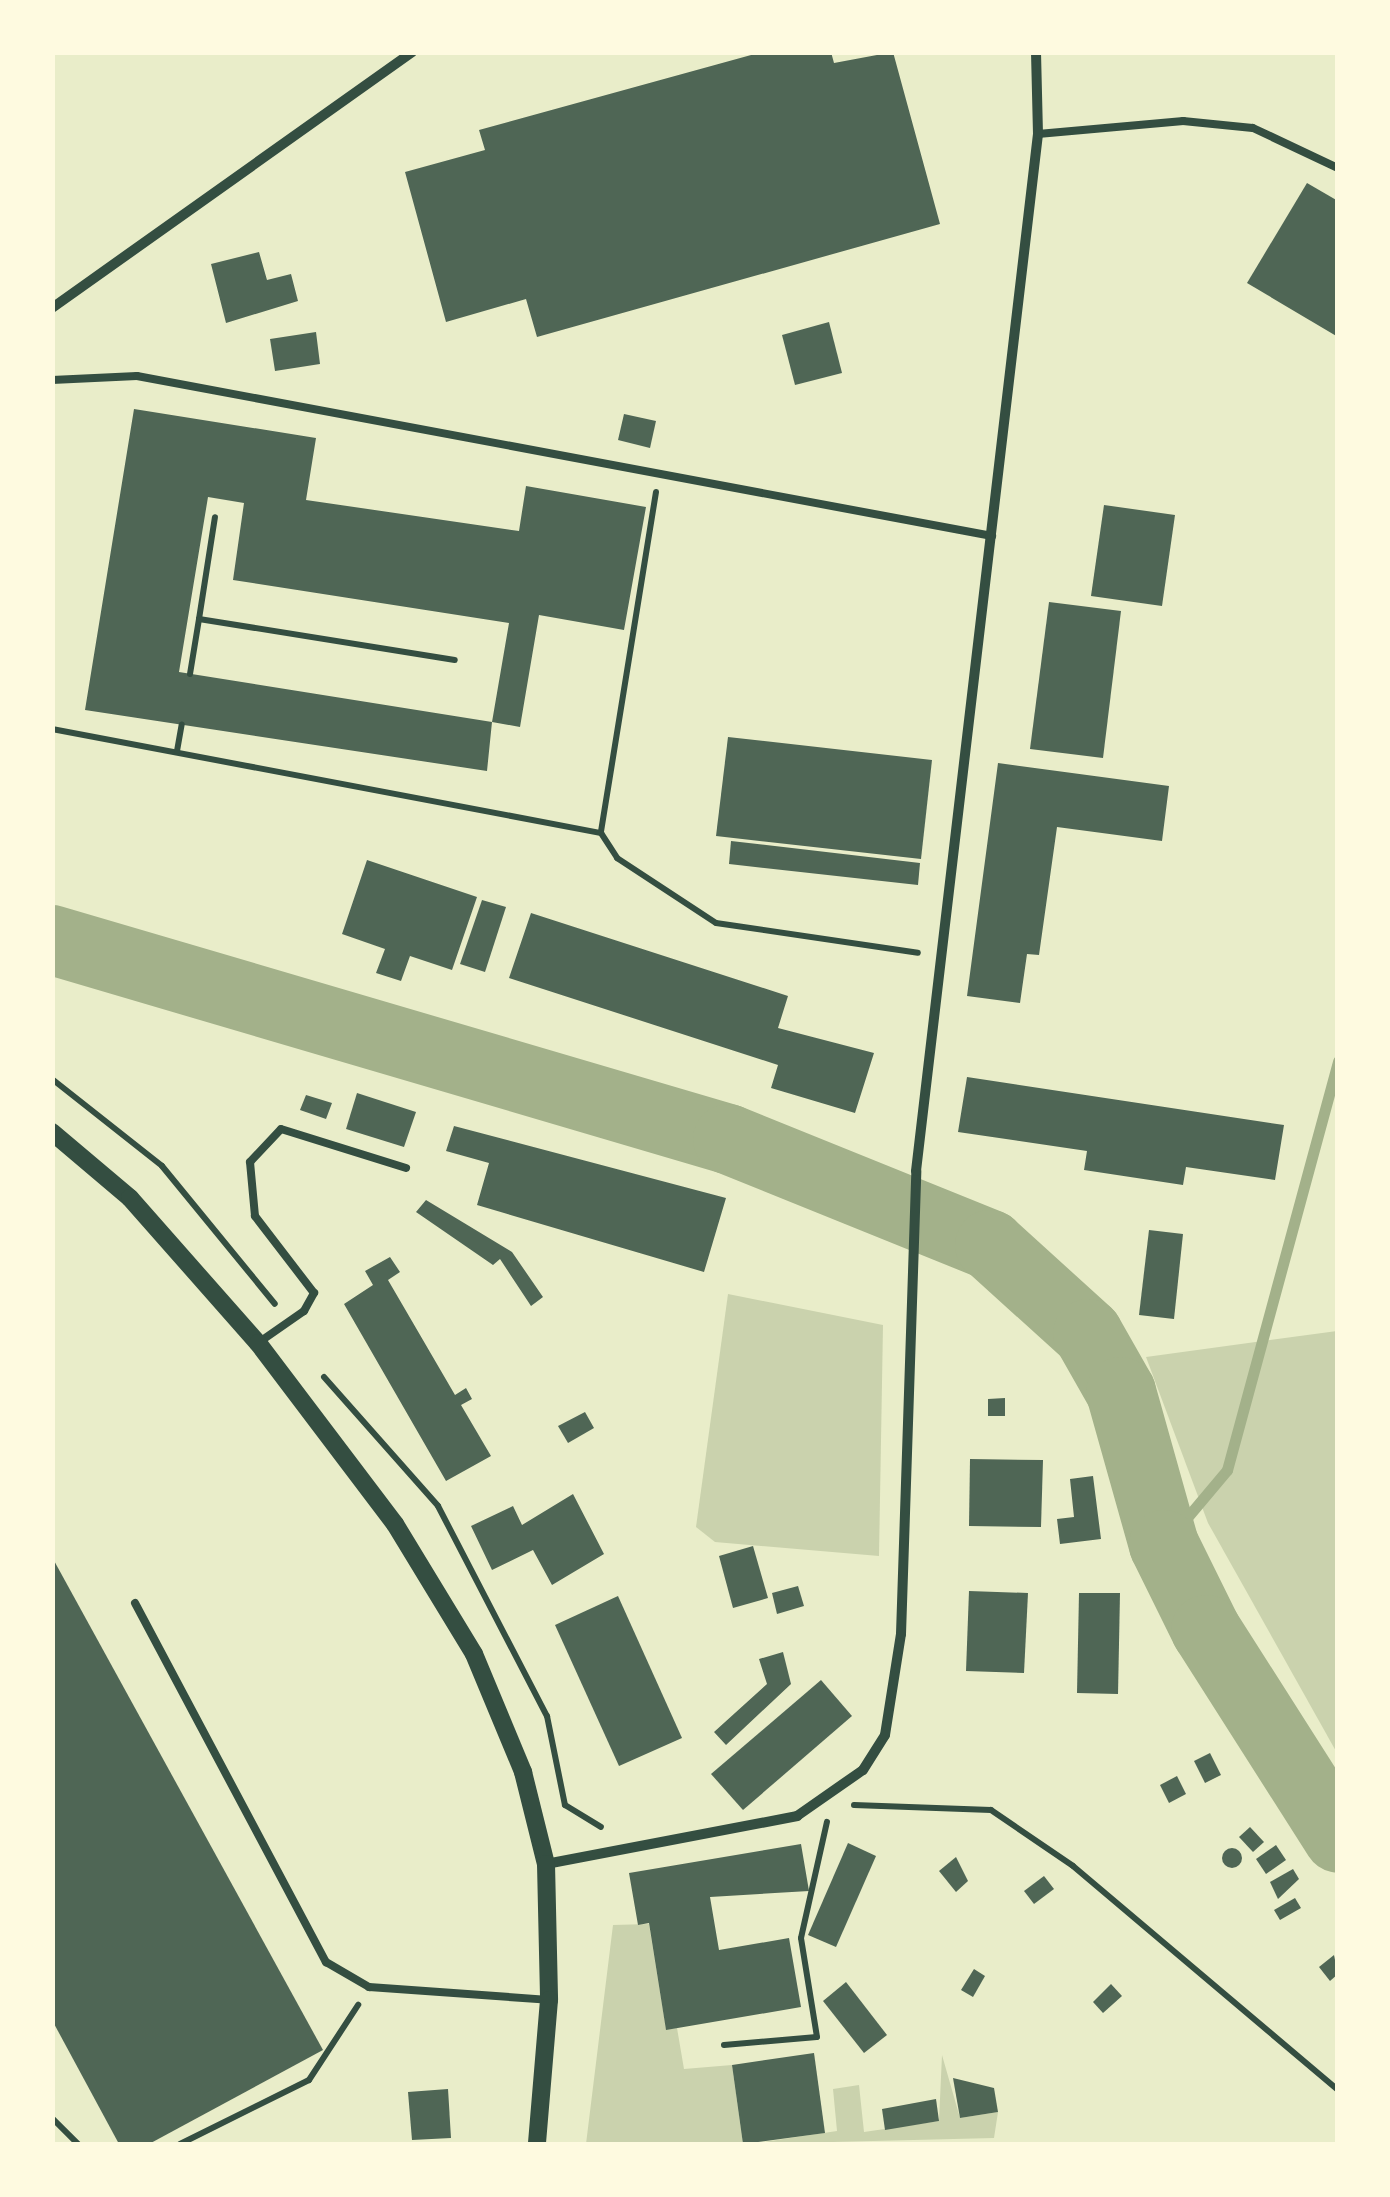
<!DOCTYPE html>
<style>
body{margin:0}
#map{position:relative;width:1390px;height:2197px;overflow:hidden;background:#e9edc9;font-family:"Noto Sans",sans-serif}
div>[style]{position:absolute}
.green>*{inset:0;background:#cad2ad}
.stream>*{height:11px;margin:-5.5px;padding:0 5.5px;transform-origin:5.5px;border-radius:5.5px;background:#a3b18a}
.river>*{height:70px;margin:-35px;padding:0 35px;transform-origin:35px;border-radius:35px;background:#a3b18a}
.building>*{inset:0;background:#4f6655}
.round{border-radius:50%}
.path>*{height:6px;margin:-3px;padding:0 3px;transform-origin:3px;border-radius:3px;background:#344e41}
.service>*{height:8px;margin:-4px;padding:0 4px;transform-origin:4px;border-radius:4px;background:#344e41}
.minor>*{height:10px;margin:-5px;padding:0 5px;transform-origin:5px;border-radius:5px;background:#344e41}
.tertiary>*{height:18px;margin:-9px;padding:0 9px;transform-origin:9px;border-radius:9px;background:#344e41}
span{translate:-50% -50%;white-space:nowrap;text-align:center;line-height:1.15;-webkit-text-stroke:10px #fefae0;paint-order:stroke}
.frame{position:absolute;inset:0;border:55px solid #fefae0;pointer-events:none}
</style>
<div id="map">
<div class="green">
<div style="clip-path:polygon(728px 1294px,883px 1325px,879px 1556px,715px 1542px,696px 1527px)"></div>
<div style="clip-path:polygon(1337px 1331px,1338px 1331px,1337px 1753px,1208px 1523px,1146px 1357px)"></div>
<div style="clip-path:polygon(649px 1924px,666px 2029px,677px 2028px,684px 2069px,732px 2065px,743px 2144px,586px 2144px,613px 1925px)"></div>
<div style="clip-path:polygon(942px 2055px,960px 2118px,998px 2112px,994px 2138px,750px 2144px,837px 2131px,833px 2089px,859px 2085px,864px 2132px,939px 2121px)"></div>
</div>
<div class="stream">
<div style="left:1164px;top:1545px;width:98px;rotate:-50deg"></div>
<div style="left:1227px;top:1470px;width:424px;rotate:-74.8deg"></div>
</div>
<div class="river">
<div style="left:52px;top:940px;width:705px;rotate:16.4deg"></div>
<div style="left:728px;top:1139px;width:283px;rotate:22deg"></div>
<div style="left:990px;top:1245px;width:132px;rotate:42.2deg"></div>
<div style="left:1088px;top:1334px;width:67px;rotate:60.4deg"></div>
<div style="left:1121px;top:1392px;width:159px;rotate:74.3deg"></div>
<div style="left:1164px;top:1545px;width:95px;rotate:63.7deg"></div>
<div style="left:1206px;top:1630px;width:246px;rotate:57.5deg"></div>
</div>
<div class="building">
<div style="clip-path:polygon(762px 52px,831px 52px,834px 63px,893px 52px,940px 224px,537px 337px,526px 299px,446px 322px,405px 172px,485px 150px,479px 130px)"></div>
<div style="clip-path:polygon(1307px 183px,1338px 201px,1338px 337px,1247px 283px)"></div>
<div style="clip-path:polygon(259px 252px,267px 280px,291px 274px,298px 301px,226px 323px,211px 264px)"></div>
<div style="clip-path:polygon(829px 322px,842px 373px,795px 385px,782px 335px)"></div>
<div style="clip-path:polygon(316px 332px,320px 364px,275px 371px,270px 339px)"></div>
<div style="clip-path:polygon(134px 409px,316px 438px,306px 500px,519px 531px,526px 486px,646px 507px,624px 630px,539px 615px,520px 727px,492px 722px,509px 623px,233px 580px,244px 503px,208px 497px,179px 672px,492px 722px,487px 771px,85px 710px)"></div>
<div style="clip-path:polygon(624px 414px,656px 421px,650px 448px,618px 440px)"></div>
<div style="clip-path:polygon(1104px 505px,1175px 515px,1162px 606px,1091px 596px)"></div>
<div style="clip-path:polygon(1049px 602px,1121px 611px,1103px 758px,1030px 749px)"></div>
<div style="clip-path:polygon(728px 737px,932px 760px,921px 859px,716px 836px)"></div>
<div style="clip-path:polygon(998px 763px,1169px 786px,1162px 841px,1057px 827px,1039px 955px,1027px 954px,1020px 1003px,967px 996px)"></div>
<div style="clip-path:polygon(731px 841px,920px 863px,918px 885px,729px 864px)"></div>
<div style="clip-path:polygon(367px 860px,477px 897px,452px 970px,410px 956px,401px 981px,376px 973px,385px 949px,342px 934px)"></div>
<div style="clip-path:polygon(482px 900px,506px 907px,485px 972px,460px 964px)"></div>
<div style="clip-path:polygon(531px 913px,788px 996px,778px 1028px,874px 1053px,855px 1113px,771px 1088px,778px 1065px,509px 978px)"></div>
<div style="clip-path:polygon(967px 1077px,1284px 1125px,1275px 1180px,1186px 1167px,1183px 1185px,1084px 1170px,1087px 1151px,958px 1132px)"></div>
<div style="clip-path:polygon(357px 1093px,416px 1112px,404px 1147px,346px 1129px)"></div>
<div style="clip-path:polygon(306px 1095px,332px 1103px,326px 1119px,300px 1110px)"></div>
<div style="clip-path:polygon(454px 1126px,726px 1198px,704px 1272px,477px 1205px,489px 1163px,446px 1151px)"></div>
<div style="clip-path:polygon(426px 1200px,512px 1252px,543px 1297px,531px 1306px,500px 1259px,493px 1265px,416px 1212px)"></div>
<div style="clip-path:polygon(1149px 1230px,1183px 1234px,1174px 1319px,1139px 1315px)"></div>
<div style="clip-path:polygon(390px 1257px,400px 1272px,388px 1280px,455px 1395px,466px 1388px,472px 1399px,461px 1405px,491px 1456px,446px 1481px,344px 1304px,373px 1285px,365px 1271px)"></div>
<div style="clip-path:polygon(1005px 1398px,1005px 1416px,988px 1416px,988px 1399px)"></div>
<div style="clip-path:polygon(585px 1412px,594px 1428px,568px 1443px,558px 1426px)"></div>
<div style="clip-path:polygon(970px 1459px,1043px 1460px,1041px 1527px,969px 1526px)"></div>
<div style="clip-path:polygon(1093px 1476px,1101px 1539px,1060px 1544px,1057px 1519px,1074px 1517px,1070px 1479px)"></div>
<div style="clip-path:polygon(573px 1494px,604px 1554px,552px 1585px,533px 1550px,492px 1570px,471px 1526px,513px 1506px,522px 1525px)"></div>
<div style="clip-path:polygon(753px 1546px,768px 1598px,733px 1608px,719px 1556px)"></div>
<div style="clip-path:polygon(52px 1557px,323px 2050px,149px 2144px,119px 2144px,52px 2020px)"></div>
<div style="clip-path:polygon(798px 1586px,804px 1606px,777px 1614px,772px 1593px)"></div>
<div style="clip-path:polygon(969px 1591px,1028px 1593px,1024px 1673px,966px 1671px)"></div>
<div style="clip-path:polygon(1079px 1593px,1120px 1593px,1118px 1694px,1077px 1693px)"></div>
<div style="clip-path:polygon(618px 1596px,682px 1738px,619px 1766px,555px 1625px)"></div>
<div style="clip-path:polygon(783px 1652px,791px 1684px,726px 1745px,714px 1732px,767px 1684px,759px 1659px)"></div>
<div style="clip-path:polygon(821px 1680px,852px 1716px,743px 1810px,711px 1774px)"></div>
<div style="clip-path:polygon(1210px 1753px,1221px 1775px,1205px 1783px,1194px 1761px)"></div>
<div style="clip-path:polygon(1177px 1776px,1186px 1794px,1169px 1803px,1160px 1785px)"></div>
<div style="clip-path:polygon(1250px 1827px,1264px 1842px,1253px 1852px,1239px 1837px)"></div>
<div style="clip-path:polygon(848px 1843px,876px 1856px,836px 1947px,808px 1935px)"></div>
<div style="clip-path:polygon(801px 1844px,809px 1891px,710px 1897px,719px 1950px,789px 1938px,801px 2007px,666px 2030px,649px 1923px,638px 1925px,629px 1873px)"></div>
<div style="clip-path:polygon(1276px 1845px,1286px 1860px,1266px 1874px,1256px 1859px)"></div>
<div class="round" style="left:1222px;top:1848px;width:20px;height:20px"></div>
<div style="clip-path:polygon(956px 1857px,968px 1881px,956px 1892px,939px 1871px)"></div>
<div style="clip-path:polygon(1293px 1869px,1299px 1879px,1278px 1899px,1270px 1882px)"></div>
<div style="clip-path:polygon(1044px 1876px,1054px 1889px,1034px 1904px,1024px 1891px)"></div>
<div style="clip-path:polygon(1295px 1898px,1301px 1908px,1280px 1920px,1274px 1910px)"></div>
<div style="clip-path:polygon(1334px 1955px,1338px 1974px,1330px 1981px,1319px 1967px)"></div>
<div style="clip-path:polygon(974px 1969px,985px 1976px,973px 1997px,961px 1990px)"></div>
<div style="clip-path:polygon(846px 1982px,887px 2035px,864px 2053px,823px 2001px)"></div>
<div style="clip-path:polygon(1111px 1984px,1122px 1996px,1103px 2013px,1093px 2002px)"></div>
<div style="clip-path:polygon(814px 2053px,825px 2133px,743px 2144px,732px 2065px)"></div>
<div style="clip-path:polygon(953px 2078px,994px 2088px,998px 2112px,960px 2118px)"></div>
<div style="clip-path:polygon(448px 2089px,451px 2138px,412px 2140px,408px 2092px)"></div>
<div style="clip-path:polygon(936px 2099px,939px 2121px,885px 2130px,882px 2109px)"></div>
</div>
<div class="path">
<div style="left:656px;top:492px;width:345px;rotate:99.2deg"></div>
<div style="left:601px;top:833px;width:30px;rotate:57deg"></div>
<div style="left:617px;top:858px;width:118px;rotate:33.3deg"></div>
<div style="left:716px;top:923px;width:204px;rotate:8.4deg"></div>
<div style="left:199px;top:619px;width:103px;rotate:-81.1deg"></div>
<div style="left:190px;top:674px;width:56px;rotate:-80.7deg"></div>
<div style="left:199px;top:619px;width:259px;rotate:9.1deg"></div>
<div style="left:52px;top:729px;width:559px;rotate:10.73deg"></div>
<div style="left:177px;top:751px;width:27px;rotate:-80deg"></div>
<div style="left:52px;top:1079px;width:140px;rotate:38.3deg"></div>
<div style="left:162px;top:1166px;width:178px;rotate:50.7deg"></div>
<div style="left:324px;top:1377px;width:172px;rotate:48.5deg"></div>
<div style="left:438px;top:1506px;width:237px;rotate:62.6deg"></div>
<div style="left:547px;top:1716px;width:91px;rotate:78.6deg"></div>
<div style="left:565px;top:1805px;width:42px;rotate:31.4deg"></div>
<div style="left:854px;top:1805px;width:137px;rotate:2.1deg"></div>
<div style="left:991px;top:1810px;width:99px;rotate:34.3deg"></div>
<div style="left:1073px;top:1866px;width:347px;rotate:40.2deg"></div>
<div style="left:724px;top:2045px;width:93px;rotate:-4.9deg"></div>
<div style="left:817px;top:2037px;width:100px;rotate:-99.2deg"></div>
<div style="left:801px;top:1938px;width:119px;rotate:-77.4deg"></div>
<div style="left:52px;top:2118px;width:37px;rotate:45deg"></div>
<div style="left:180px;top:2144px;width:144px;rotate:-26.4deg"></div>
<div style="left:309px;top:2080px;width:90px;rotate:-56.8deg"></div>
</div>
<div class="service">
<div style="left:1038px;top:134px;width:146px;rotate:-5.1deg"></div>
<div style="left:1183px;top:121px;width:70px;rotate:5.7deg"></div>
<div style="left:1253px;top:128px;width:94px;rotate:25.2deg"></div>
<div style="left:52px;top:380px;width:85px;rotate:-2.7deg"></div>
<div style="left:137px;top:376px;width:870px;rotate:10.6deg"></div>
<div style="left:258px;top:1343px;width:56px;rotate:-34.8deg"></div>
<div style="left:304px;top:1311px;width:21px;rotate:-61deg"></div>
<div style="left:314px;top:1293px;width:97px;rotate:-127.5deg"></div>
<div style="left:255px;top:1216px;width:54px;rotate:-95.3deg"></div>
<div style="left:250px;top:1162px;width:45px;rotate:-46.8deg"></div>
<div style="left:281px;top:1129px;width:131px;rotate:17.3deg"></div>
<div style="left:135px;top:1603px;width:407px;rotate:62deg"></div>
<div style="left:326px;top:1962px;width:50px;rotate:30.2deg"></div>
<div style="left:369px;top:1987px;width:180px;rotate:4.1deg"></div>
</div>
<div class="minor">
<div style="left:52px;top:308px;width:442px;rotate:-35.4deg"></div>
<div style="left:546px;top:1864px;width:256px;rotate:-10.8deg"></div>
<div style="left:797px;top:1816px;width:80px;rotate:-34.9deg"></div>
<div style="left:863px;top:1770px;width:41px;rotate:-57.8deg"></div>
<div style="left:885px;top:1735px;width:102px;rotate:-81deg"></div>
<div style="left:901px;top:1634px;width:463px;rotate:-88.1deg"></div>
<div style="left:916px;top:1171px;width:1044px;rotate:-83.29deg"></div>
<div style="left:1038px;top:134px;width:82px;rotate:-91.4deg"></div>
</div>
<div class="tertiary">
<div style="left:52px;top:1132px;width:102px;rotate:40.2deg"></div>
<div style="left:130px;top:1198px;width:193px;rotate:48.6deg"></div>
<div style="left:258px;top:1343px;width:227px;rotate:52.9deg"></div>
<div style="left:395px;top:1524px;width:152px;rotate:58.7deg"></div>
<div style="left:474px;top:1654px;width:128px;rotate:67.4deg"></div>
<div style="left:523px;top:1772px;width:95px;rotate:76deg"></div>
<div style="left:546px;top:1864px;width:136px;rotate:88.7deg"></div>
<div style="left:549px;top:2000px;width:144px;rotate:94.8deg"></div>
</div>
<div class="frame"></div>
</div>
